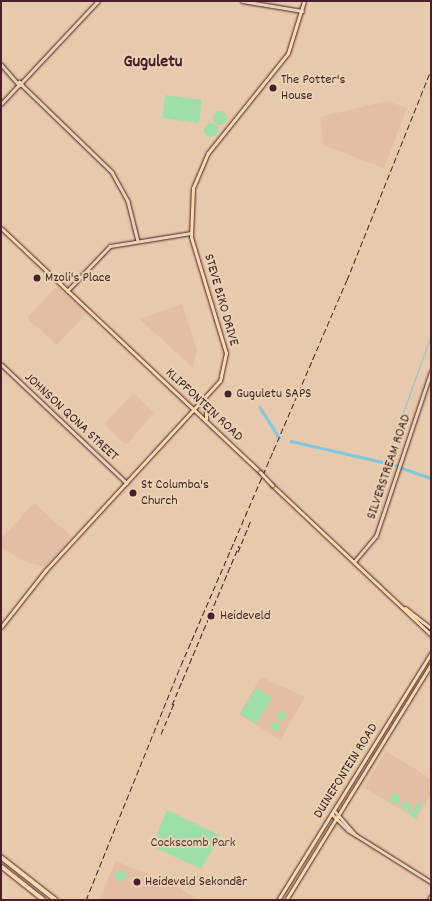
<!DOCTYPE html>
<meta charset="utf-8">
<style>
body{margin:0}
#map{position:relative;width:432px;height:901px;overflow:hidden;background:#e7c9ab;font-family:Dekko,sans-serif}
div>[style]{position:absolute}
.built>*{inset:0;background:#e3bda4}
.green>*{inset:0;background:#9edfa9}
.round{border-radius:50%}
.stream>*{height:1px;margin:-0.5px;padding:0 0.5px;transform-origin:0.5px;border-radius:0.5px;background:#7fc8e0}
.canal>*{height:2.5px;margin:-1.25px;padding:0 1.25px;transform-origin:1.25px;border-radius:1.25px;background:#7fc8e0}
.roads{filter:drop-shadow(0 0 1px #4a1f2b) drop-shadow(0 0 1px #4a1f2b)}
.minor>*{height:2.5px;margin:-1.25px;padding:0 1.25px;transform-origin:1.25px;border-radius:1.25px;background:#e8d4b2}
.major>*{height:3px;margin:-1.5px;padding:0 1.5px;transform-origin:1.5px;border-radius:1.5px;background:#fedbac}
.highway>*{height:3.5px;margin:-1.75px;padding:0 1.75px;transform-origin:1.75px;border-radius:1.75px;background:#fedbac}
.rail>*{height:1px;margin-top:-0.5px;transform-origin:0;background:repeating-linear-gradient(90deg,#4a1f2b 0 6px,transparent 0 9px)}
.bridges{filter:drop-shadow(0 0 1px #4a1f2b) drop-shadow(0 0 1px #4a1f2b)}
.major-bridge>*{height:3px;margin:-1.5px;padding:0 1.5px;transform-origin:1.5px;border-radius:1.5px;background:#fedbac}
.dots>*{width:11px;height:11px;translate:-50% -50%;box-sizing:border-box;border:2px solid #e8d4b2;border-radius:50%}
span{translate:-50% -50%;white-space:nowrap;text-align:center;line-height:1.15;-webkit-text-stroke:4px #e8d4b2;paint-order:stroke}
.poi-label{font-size:14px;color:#4a1f2b}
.left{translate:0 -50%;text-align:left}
.street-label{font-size:14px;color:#4a1f2b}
.park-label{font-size:14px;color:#573c3e}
.district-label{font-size:18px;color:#4a1f2b;font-weight:700}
.frame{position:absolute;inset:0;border:2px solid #4a1f2b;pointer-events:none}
</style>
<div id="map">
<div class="built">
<div style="clip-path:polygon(387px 101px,407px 108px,384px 168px,323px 145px,320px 117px)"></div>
<div style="clip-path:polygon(57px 286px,87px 313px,57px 345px,27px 318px)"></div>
<div style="clip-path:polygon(182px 304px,197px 350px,193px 368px,140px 319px)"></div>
<div style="clip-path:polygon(134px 393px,154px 413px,126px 445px,104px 424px)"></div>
<div style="clip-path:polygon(34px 503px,72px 537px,45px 567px,26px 562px,1px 547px,1px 539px)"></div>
<div style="clip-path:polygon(261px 677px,305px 697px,280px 740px,239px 714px)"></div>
<div style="clip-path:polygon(386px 751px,431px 779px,431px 794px,416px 819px,364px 787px)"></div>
<div style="clip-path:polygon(116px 861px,176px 886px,199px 900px,99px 900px)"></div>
</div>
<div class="green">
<div style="clip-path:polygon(165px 95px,202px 100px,199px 123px,162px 118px)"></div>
<div class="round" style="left:213px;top:111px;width:14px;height:14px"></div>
<div class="round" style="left:204px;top:123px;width:14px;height:14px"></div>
<div style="clip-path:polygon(256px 688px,272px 698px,256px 724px,240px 714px)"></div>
<div class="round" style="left:276.5px;top:711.5px;width:9px;height:9px"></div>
<div class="round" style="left:270.5px;top:721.5px;width:9px;height:9px"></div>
<div class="round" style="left:390px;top:794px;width:10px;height:10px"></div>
<div style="clip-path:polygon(420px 801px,422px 802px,416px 819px,409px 814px)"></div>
<div class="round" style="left:401.5px;top:801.5px;width:9px;height:9px"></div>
<div style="clip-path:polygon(167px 810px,221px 836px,201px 869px,152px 846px)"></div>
<div class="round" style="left:114.5px;top:869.5px;width:11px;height:11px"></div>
</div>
<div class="stream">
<div style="left:385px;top:462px;width:135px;rotate:-70.1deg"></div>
</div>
<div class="canal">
<div style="left:260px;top:407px;width:36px;rotate:58deg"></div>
<div style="left:291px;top:441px;width:108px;rotate:12.9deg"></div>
<div style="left:402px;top:468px;width:31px;rotate:19deg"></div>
</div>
<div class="roads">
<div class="minor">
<div style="left:242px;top:1px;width:61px;rotate:9.5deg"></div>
<div style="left:1px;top:64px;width:28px;rotate:49deg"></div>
<div style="left:19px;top:85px;width:3px"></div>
<div style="left:22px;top:85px;width:4px;rotate:-135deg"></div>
<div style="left:22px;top:82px;width:111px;rotate:-46.8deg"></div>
<div style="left:22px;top:85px;width:125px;rotate:44deg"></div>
<div style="left:112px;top:172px;width:33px;rotate:61deg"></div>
<div style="left:128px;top:201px;width:41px;rotate:76deg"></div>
<div style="left:1px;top:104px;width:26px;rotate:-47deg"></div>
<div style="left:67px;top:291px;width:62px;rotate:-46.3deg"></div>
<div style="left:110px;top:246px;width:82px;rotate:-9.1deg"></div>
<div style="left:1px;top:364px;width:173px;rotate:43.4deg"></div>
<div style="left:354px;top:562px;width:34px;rotate:-50deg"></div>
<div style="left:376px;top:536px;width:173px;rotate:-71.5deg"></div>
<div style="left:334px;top:810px;width:32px;rotate:49deg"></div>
<div style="left:332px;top:814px;width:23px;rotate:45deg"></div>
<div style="left:348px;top:830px;width:98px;rotate:32.1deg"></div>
<div style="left:429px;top:900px;width:4px;rotate:-63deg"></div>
</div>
<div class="major">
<div style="left:1px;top:228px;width:356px;rotate:43.3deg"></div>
<div style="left:206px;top:419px;width:17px;rotate:-90deg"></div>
<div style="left:272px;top:485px;width:219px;rotate:43.3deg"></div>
<div style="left:405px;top:608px;width:33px;rotate:38deg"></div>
<div style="left:1px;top:627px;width:71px;rotate:-51.8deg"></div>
<div style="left:45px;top:571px;width:258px;rotate:-47.4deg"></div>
<div style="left:220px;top:381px;width:29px;rotate:-78deg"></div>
<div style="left:226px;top:353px;width:121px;rotate:-106.8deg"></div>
<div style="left:191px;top:237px;width:49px;rotate:-87.7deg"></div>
<div style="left:193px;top:188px;width:38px;rotate:-67deg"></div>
<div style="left:208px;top:153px;width:128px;rotate:-51.3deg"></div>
<div style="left:288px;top:53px;width:54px;rotate:-72.9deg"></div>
<div style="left:278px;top:900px;width:291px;rotate:-58.2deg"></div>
<div style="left:286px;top:900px;width:277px;rotate:-58.4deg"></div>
</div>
<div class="highway">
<div style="left:1px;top:857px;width:70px;rotate:38deg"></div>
<div style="left:1px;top:866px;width:55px;rotate:38.3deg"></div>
</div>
</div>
<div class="rail">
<div style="left:238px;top:552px;width:35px;rotate:-68deg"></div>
<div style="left:172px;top:705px;width:173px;rotate:-67.2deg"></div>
<div style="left:161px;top:734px;width:36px;rotate:-67deg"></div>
<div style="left:86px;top:900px;width:253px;rotate:-68deg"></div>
<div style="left:181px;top:665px;width:419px;rotate:-66.7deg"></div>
<div style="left:347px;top:280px;width:226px;rotate:-68.2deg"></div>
</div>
<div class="bridges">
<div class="major-bridge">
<div style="left:260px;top:472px;width:18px;rotate:47deg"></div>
</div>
</div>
<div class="dots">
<div style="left:273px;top:88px;background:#4a1f2b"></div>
<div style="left:37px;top:278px;background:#4a1f2b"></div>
<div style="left:228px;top:394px;background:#4a1f2b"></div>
<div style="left:133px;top:493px;background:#4a1f2b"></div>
<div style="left:211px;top:616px;background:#4a1f2b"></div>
<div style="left:137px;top:882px;background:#4a1f2b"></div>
</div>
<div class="poi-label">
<span class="left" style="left:281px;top:88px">The Potter's<br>House</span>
<span class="left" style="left:45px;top:278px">Mzoli's Place</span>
<span class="left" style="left:236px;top:394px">Guguletu SAPS</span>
<span class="left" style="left:141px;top:493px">St Columba's<br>Church</span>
<span class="left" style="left:220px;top:616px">Heideveld</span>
<span class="left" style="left:145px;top:882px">Heideveld Sekondêr</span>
</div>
<div class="street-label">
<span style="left:221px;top:300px;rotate:74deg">STEVE BIKO DRIVE</span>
<span style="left:204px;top:405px;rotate:43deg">KLIPFONTEIN ROAD</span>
<span style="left:71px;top:417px;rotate:43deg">JOHNSON QONA STREET</span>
<span style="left:389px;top:467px;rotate:-71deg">SILVERSTREAM ROAD</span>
<span style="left:346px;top:771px;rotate:-58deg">DUINEFONTEIN ROAD</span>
</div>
<div class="park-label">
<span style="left:193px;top:843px">Cockscomb Park</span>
</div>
<div class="district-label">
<span style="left:153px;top:63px">Guguletu</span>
</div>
<div class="frame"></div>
</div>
